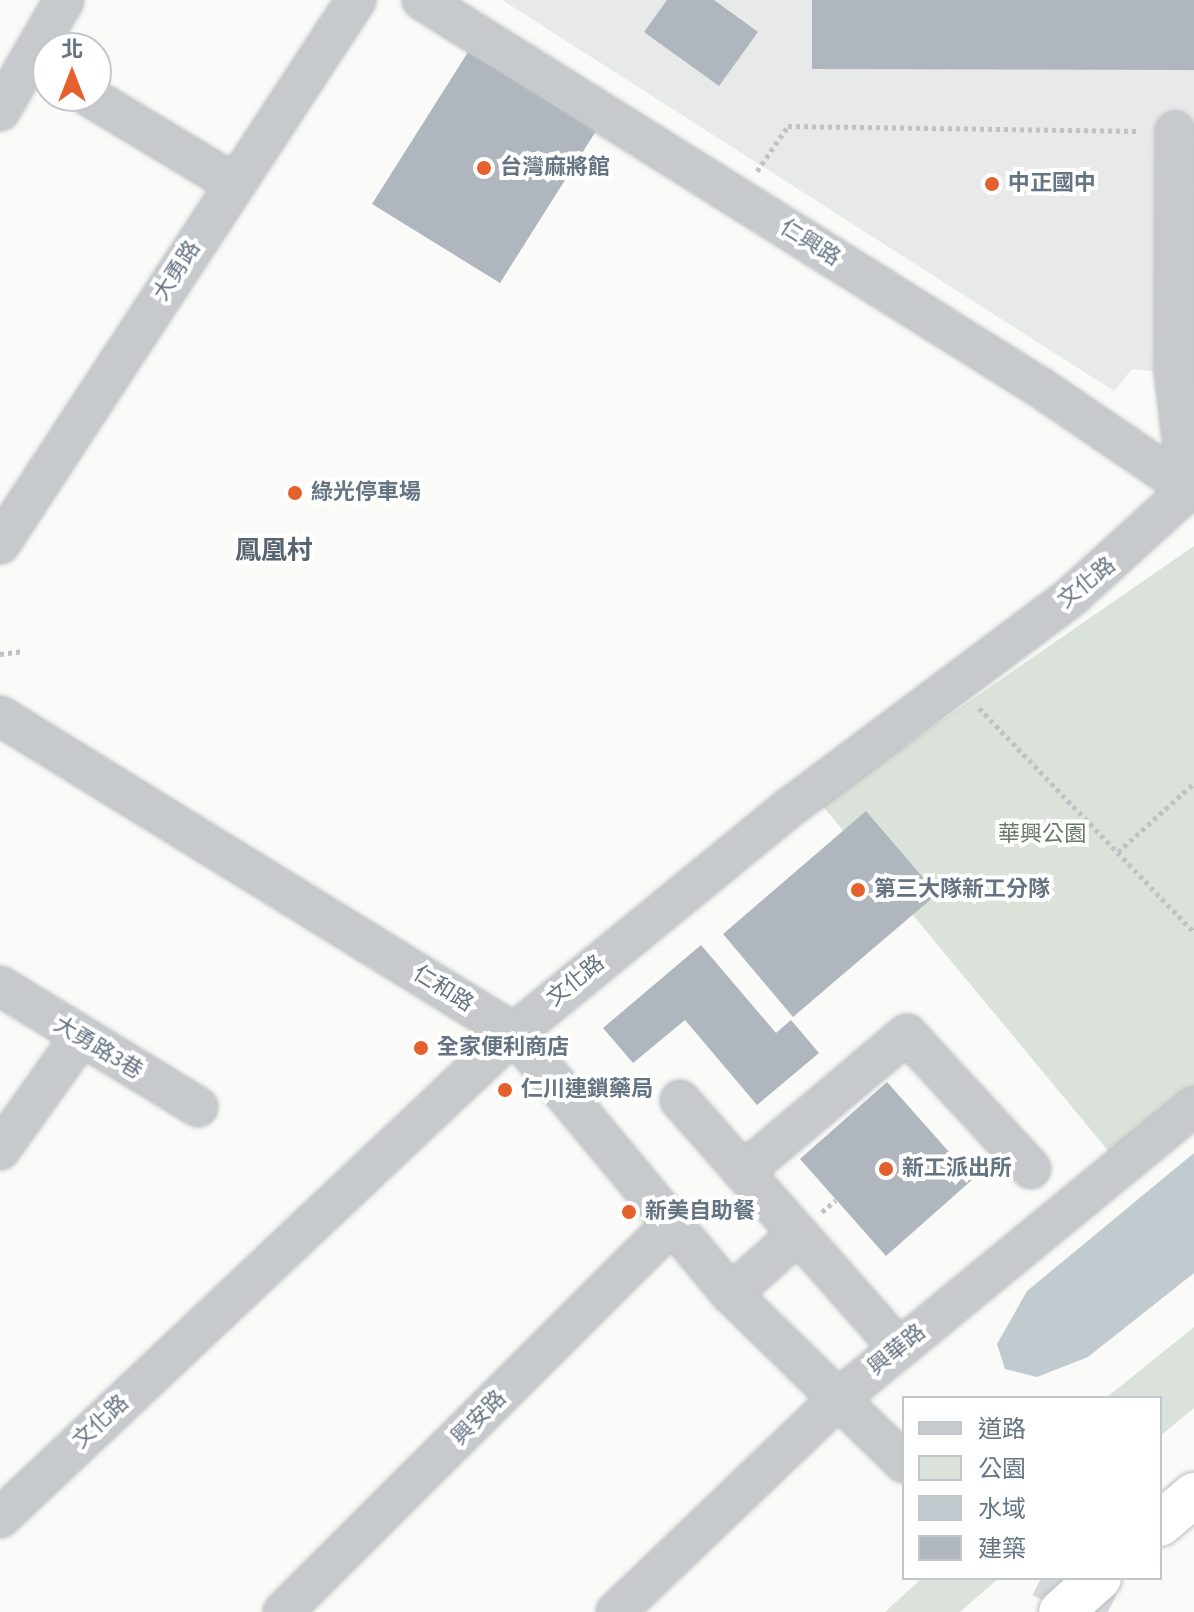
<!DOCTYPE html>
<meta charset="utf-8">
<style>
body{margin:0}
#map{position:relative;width:1194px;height:1612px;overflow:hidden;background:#fafaf8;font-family:"Source Sans 3","Noto Sans TC",sans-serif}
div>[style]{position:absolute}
.built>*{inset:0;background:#e8e9e9}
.green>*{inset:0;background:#dbe2d9}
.water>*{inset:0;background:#c1cacf}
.building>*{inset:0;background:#afb6bd}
.minor-tunnel>*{height:38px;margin-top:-19px;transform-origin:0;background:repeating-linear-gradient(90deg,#d5d8db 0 38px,transparent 0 57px)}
.path>*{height:5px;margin-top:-2.5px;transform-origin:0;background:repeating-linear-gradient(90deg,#c0c2c5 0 4px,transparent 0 8px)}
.roads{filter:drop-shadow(0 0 2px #b9bcc0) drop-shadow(0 0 2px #b9bcc0)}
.minor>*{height:38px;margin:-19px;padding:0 19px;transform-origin:19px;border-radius:19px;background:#c6cacd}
.highway>*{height:44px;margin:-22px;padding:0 22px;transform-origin:22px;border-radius:22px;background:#fff}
.dots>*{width:22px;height:22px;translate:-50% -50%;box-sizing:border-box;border:4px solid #fff;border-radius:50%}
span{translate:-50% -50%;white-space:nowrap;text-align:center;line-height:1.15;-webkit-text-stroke:8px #fff;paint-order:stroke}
.poi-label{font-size:22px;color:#657483;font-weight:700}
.left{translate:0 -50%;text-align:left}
.street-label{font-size:22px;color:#657483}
.park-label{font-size:22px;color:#677a64}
.quarter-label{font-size:26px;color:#57636e;font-weight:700}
.legend{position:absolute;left:902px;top:1396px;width:260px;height:184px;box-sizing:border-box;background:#fff;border:2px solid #c1c7cd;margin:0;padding:10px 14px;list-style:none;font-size:24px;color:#657483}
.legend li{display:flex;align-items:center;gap:16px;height:40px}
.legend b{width:40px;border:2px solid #c1c7cd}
.north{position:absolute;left:32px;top:32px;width:80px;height:80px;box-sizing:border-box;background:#fff;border:2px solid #c1c7cd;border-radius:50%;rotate:0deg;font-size:22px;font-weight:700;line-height:32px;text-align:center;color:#657483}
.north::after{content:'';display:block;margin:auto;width:28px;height:36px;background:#e4602d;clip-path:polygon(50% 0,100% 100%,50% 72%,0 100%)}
</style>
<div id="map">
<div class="built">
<div style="clip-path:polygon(502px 0,1194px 0,1194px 375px,1132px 369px,1114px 391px)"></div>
</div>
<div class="green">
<div style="clip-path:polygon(1194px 546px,1194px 1088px,1115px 1159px,821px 804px)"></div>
<div style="clip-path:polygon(1194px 1327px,1194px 1408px,1160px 1436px,1160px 1398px,1106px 1398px)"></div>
<div style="clip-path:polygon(922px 1578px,999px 1578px,960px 1612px,885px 1612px)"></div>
</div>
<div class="water">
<div style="clip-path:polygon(1194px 1153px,1194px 1273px,1088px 1357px,1037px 1377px,1005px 1369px,997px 1344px,1027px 1291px)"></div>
</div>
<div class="building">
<div style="clip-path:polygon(667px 0,714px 0,758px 32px,719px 86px,644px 32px)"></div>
<div style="clip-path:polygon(812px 0,1194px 0,1194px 70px,812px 69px)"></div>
<div style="clip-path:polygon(468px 52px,596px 131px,500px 283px,372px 204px)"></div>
<div style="clip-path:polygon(866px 811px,937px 894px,793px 1017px,723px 934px)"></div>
<div style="clip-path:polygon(701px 945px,776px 1033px,791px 1020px,819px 1053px,757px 1105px,685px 1020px,633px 1063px,603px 1028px)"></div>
<div style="clip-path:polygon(887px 1082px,973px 1179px,886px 1256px,800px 1159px)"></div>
</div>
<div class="minor-tunnel">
<div style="left:1041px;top:1578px;width:75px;rotate:26.9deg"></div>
</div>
<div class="path">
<div style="left:757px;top:171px;width:55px;rotate:-55.4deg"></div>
<div style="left:788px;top:126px;width:352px;rotate:0.8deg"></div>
<div style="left:0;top:654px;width:24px;rotate:-7deg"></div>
<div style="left:979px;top:708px;width:310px;rotate:46.2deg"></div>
<div style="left:1118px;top:852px;width:103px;rotate:-42.2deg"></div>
<div style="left:822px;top:1212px;width:18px;rotate:-41deg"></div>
</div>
<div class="roads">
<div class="minor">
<div style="left:422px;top:0;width:731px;rotate:32.08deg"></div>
<div style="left:1041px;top:388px;width:185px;rotate:34.2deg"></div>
<div style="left:89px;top:96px;width:170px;rotate:31.1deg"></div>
<div style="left:0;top:111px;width:128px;rotate:-60deg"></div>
<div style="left:1175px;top:131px;width:240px;rotate:90.2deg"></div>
<div style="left:1174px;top:371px;width:117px;rotate:83.1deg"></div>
<div style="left:0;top:544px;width:650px;rotate:-56.8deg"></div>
<div style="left:0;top:716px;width:604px;rotate:31.66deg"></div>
<div style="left:514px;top:1033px;width:339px;rotate:50.3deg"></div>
<div style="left:731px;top:1294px;width:242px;rotate:44.3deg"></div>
<div style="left:0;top:986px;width:232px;rotate:31.4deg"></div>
<div style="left:680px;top:1100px;width:331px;rotate:48.6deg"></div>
<div style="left:0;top:1150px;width:138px;rotate:-54.5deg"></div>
<div style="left:743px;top:1172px;width:214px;rotate:-40.1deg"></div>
<div style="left:907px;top:1034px;width:183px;rotate:47.4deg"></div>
<div style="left:731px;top:1294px;width:90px;rotate:-41.8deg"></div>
<div style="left:0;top:1518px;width:707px;rotate:-43.34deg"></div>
<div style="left:514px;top:1033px;width:355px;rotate:-39.3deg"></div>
<div style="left:789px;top:808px;width:354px;rotate:-36.8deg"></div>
<div style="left:1072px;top:596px;width:165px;rotate:-42.3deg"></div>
<div style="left:283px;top:1612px;width:552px;rotate:-44.93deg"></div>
<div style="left:616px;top:1612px;width:308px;rotate:-43.8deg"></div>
<div style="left:838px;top:1399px;width:460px;rotate:-39.4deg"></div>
</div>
<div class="highway">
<div style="left:1160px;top:1524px;width:45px;rotate:-40.5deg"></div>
<div style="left:1061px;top:1612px;width:51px;rotate:-41.8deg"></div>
</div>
</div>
<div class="dots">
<div style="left:484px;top:168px;background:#e4602d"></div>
<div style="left:992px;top:184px;background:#e4602d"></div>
<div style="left:295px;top:493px;background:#e4602d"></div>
<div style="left:858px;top:890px;background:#e4602d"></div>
<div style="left:421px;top:1048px;background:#e4602d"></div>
<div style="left:505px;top:1090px;background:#e4602d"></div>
<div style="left:886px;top:1169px;background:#e4602d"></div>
<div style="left:629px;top:1212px;background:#e4602d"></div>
</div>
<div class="poi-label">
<span class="left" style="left:500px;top:168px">台灣麻將館</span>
<span class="left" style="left:1008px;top:184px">中正國中</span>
<span class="left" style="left:311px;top:493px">綠光停車場</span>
<span class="left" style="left:874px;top:890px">第三大隊新工分隊</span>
<span class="left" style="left:437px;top:1048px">全家便利商店</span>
<span class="left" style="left:521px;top:1090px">仁川連鎖藥局</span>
<span class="left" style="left:902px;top:1169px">新工派出所</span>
<span class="left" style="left:645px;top:1212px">新美自助餐</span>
</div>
<div class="street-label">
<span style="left:810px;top:243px;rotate:32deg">仁興路</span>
<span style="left:177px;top:271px;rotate:-57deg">大勇路</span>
<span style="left:1087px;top:583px;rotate:-39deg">文化路</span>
<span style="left:576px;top:981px;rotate:-39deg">文化路</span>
<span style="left:443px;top:989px;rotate:32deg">仁和路</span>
<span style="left:98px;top:1048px;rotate:31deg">大勇路3巷</span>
<span style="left:897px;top:1350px;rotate:-39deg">興華路</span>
<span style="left:479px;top:1418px;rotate:-45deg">興安路</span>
<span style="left:101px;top:1422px;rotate:-43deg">文化路</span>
</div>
<div class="park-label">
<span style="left:1042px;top:835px">華興公園</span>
</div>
<div class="quarter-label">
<span style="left:274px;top:551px">鳳凰村</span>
</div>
<ul class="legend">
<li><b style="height:10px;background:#c6cacd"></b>道路</li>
<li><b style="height:22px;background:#dbe2d9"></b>公園</li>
<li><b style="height:22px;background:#c1cacf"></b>水域</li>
<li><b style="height:22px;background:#afb6bd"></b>建築</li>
</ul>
<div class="north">北</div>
</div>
